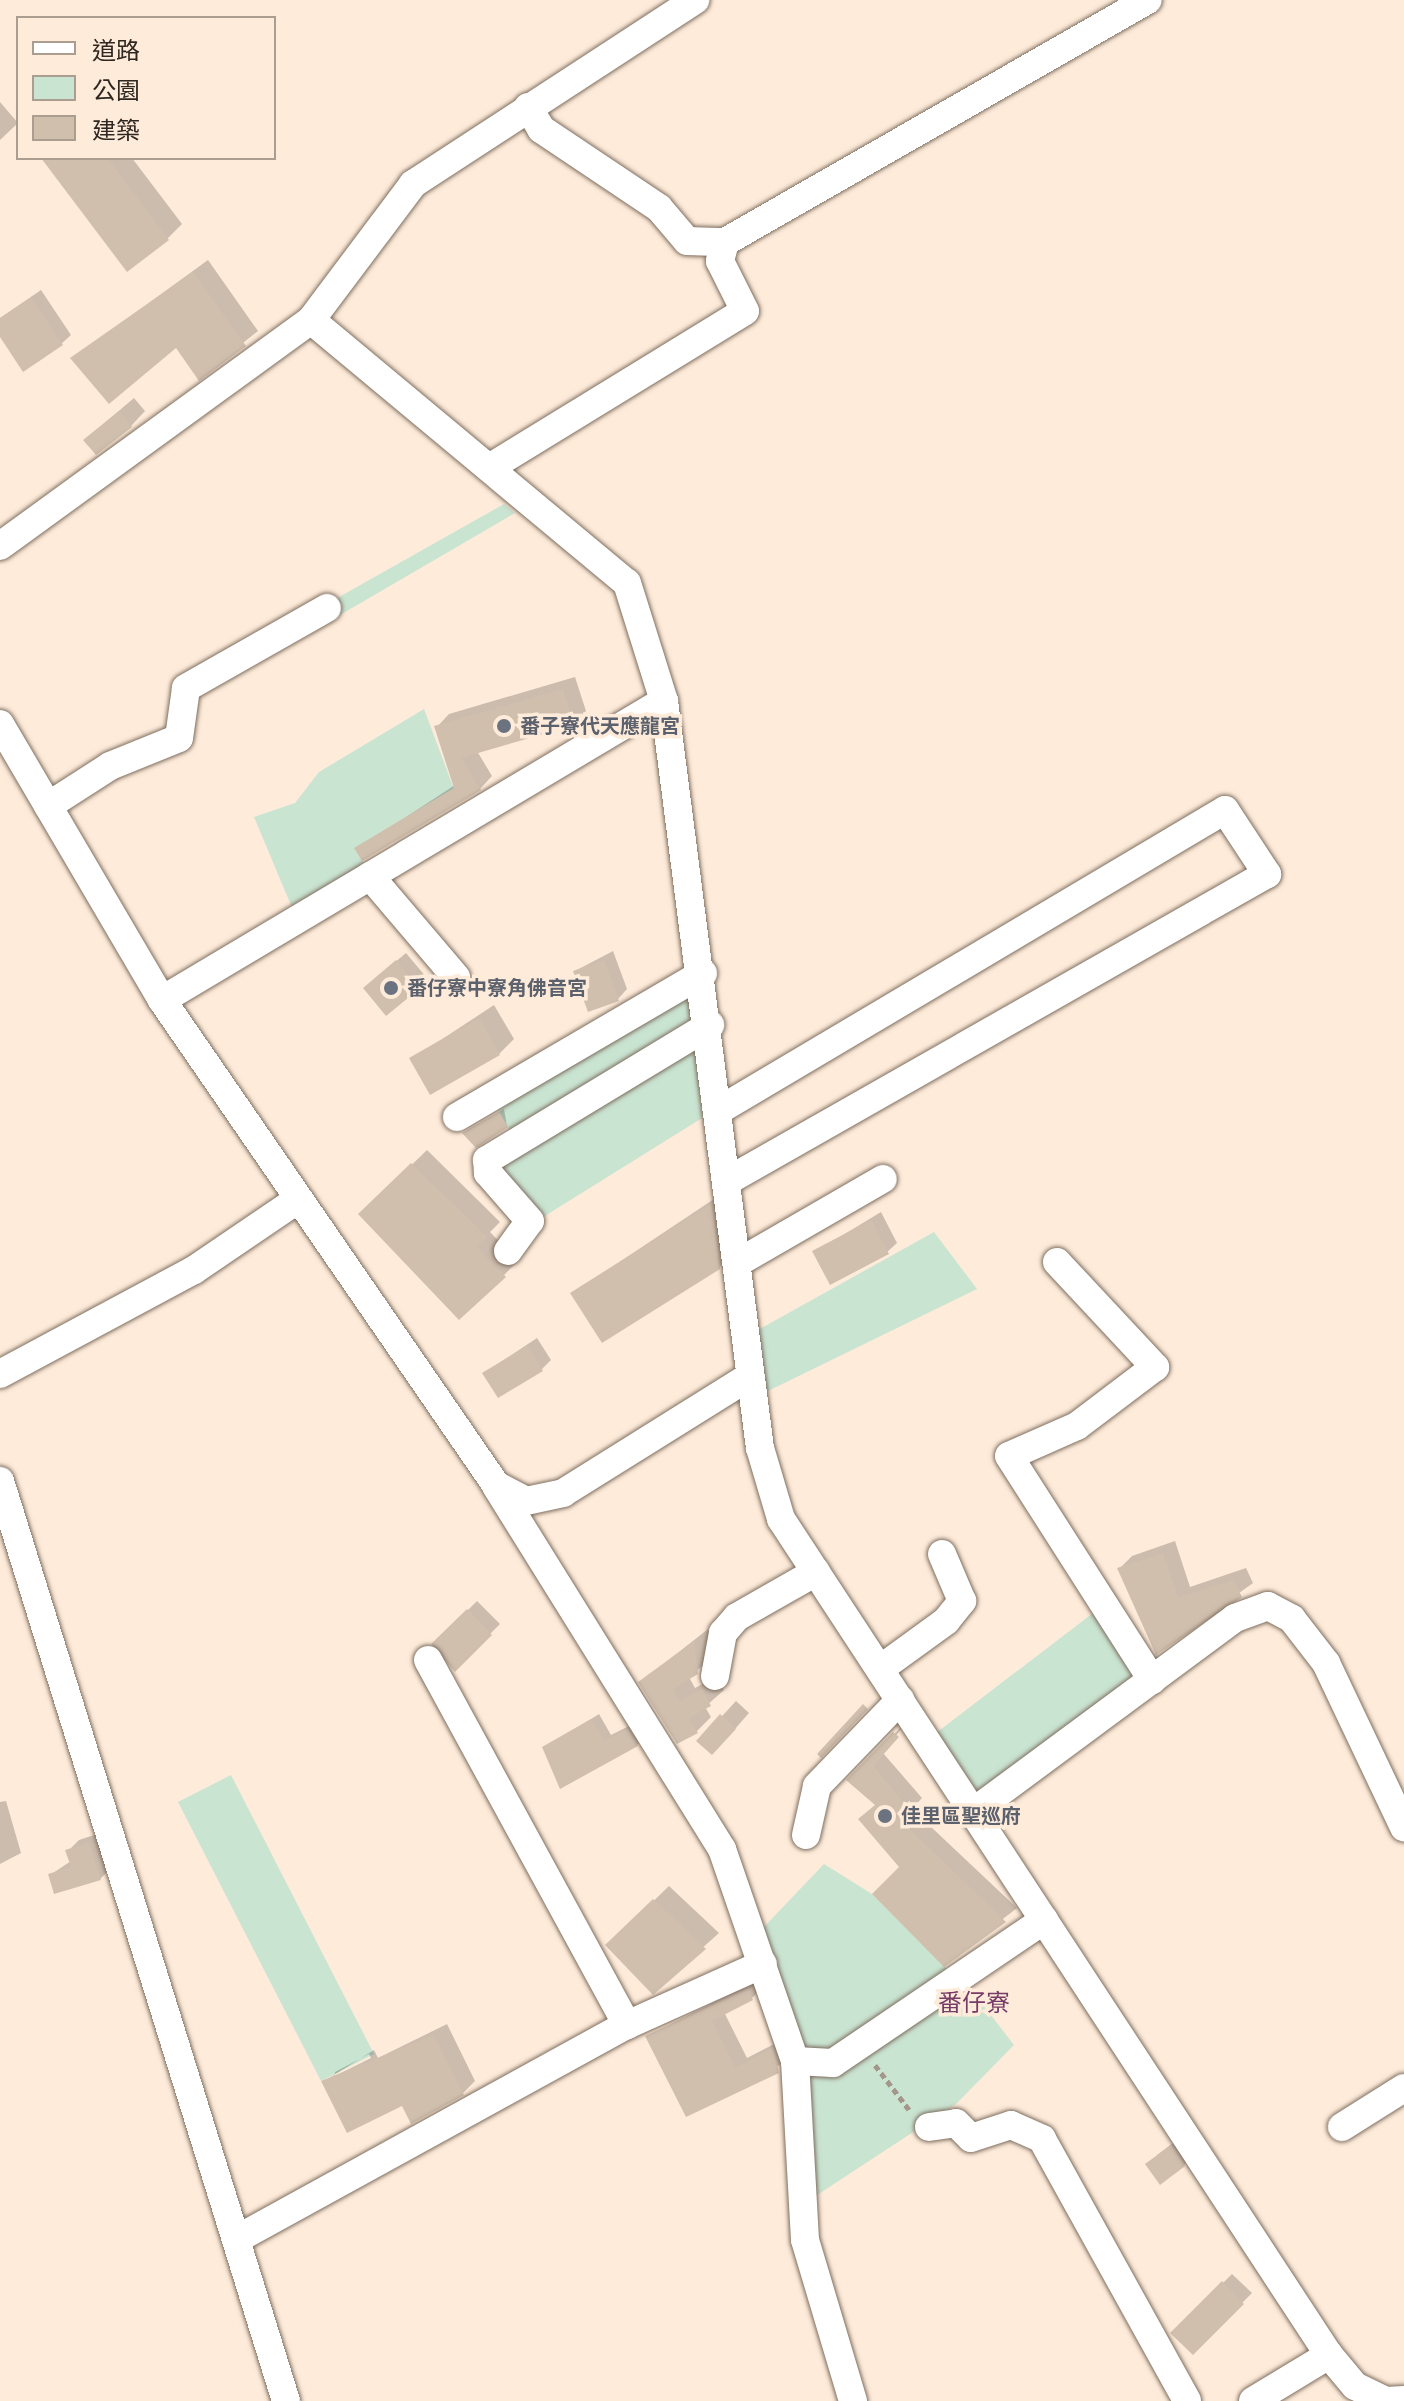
<!DOCTYPE html>
<meta charset="utf-8">
<style>
body{margin:0}
#map{position:relative;width:1404px;height:2401px;overflow:hidden;background:#feebda;font-family:Rubik,"Noto Sans TC",sans-serif}
div>[style]{position:absolute}
.green>*{inset:0;background:#cae4d2}
.shadow>*{inset:0;background:#0003}
.building>*{inset:0;background:#d1bfae}
.path>*{height:5px;margin-top:-2.5px;transform-origin:0;background:repeating-linear-gradient(90deg,#a4968a 0 6px,transparent 0 10px)}
.roads{filter:drop-shadow(0 0 2px #7e6e5f) drop-shadow(0 0 2px #7e6e5f)}
.minor>*{height:28px;margin:-14px;padding:0 14px;transform-origin:14px;border-radius:14px;background:#fff}
.dots>*{width:22px;height:22px;translate:-50% -50%;box-sizing:border-box;border:4px solid #feebda;border-radius:50%}
span{translate:-50% -50%;white-space:nowrap;text-align:center;line-height:1.15;-webkit-text-stroke:7px #feebda;paint-order:stroke}
.worship-label{font-size:20px;color:#5b616d;font-weight:700}
.left{translate:0 -50%;text-align:left}
.quarter-label{font-size:24px;color:#773c67}
.legend{position:absolute;left:16px;top:16px;width:260px;height:144px;box-sizing:border-box;background:#feebda;border:2px solid #ab9d90;margin:0;padding:10px 14px;list-style:none;font-size:24px;color:#2f2822}
.legend li{display:flex;align-items:center;gap:16px;height:40px}
.legend b{width:40px;border:2px solid #ab9d90}
</style>
<div id="map">
<div class="green">
<div style="clip-path:polygon(504px 504px,515px 513px,340px 615px,332px 601px)"></div>
<div style="clip-path:polygon(424px 709px,454px 789px,355px 849px,365px 866px,293px 910px,254px 817px,295px 803px,319px 772px)"></div>
<div style="clip-path:polygon(691px 994px,707px 1115px,540px 1219px,496px 1170px,522px 1152px,497px 1108px)"></div>
<div style="clip-path:polygon(934px 1232px,977px 1289px,766px 1392px,758px 1330px)"></div>
<div style="clip-path:polygon(1097px 1610px,1144px 1676px,979px 1794px,936px 1733px)"></div>
<div style="clip-path:polygon(231px 1775px,374px 2054px,321px 2081px,178px 1802px)"></div>
<div style="clip-path:polygon(824px 1864px,872px 1894px,952px 1974px,833px 2055px,802px 2048px,762px 1929px)"></div>
<div style="clip-path:polygon(970px 1988px,1014px 2045px,956px 2104px,811px 2199px,804px 2081px)"></div>
</div>
<div class="shadow">
<div style="clip-path:polygon(0 102px,18px 123px,0 140px)"></div>
<div style="clip-path:polygon(43px 158px,132px 158px,182px 224px,167px 239px)"></div>
<div style="clip-path:polygon(208px 260px,258px 331px,199px 378px,176px 345px,73px 358px)"></div>
<div style="clip-path:polygon(41px 290px,71px 335px,61px 344px,0 333px,0 318px)"></div>
<div style="clip-path:polygon(134px 398px,145px 411px,131px 426px,101px 426px)"></div>
<div style="clip-path:polygon(575px 677px,586px 711px,573px 723px,477px 751px,492px 776px,480px 789px,357px 849px,455px 785px,437px 727px,449px 714px)"></div>
<div style="clip-path:polygon(613px 951px,627px 989px,618px 999px,575px 971px)"></div>
<div style="clip-path:polygon(406px 953px,427px 978px,386px 1013px,375px 979px)"></div>
<div style="clip-path:polygon(494px 1005px,514px 1039px,499px 1054px,412px 1059px)"></div>
<div style="clip-path:polygon(504px 1109px,507px 1126px,465px 1133px,469px 1129px)"></div>
<div style="clip-path:polygon(427px 1150px,500px 1222px,490px 1232px,518px 1261px,504px 1275px,361px 1214px)"></div>
<div style="clip-path:polygon(726px 1191px,734px 1253px,719px 1268px,573px 1293px)"></div>
<div style="clip-path:polygon(881px 1212px,897px 1243px,887px 1252px,815px 1252px)"></div>
<div style="clip-path:polygon(537px 1338px,551px 1360px,541px 1370px,484px 1373px)"></div>
<div style="clip-path:polygon(1175px 1541px,1190px 1587px,1246px 1568px,1253px 1583px,1157px 1652px,1120px 1568px,1132px 1556px)"></div>
<div style="clip-path:polygon(477px 1601px,500px 1624px,455px 1669px,434px 1644px)"></div>
<div style="clip-path:polygon(708px 1629px,712px 1658px,689px 1677px,695px 1688px,717px 1676px,724px 1690px,705px 1707px,711px 1717px,696px 1732px,641px 1682px)"></div>
<div style="clip-path:polygon(736px 1701px,749px 1713px,727px 1738px,699px 1741px)"></div>
<div style="clip-path:polygon(599px 1714px,611px 1735px,635px 1723px,644px 1738px,637px 1745px,545px 1748px)"></div>
<div style="clip-path:polygon(907px 1721px,883px 1753px,922px 1798px,912px 1809px,1017px 1908px,945px 1964px,877px 1804px,849px 1780px)"></div>
<div style="clip-path:polygon(6px 1801px,21px 1853px,0 1864px,0 1802px)"></div>
<div style="clip-path:polygon(100px 1833px,111px 1868px,100px 1879px,50px 1875px,71px 1861px,68px 1851px,79px 1840px)"></div>
<div style="clip-path:polygon(669px 1886px,719px 1933px,653px 1992px,608px 1945px)"></div>
<div style="clip-path:polygon(760px 1979px,763px 1987px,752px 1998px,724px 2012px,747px 2058px,784px 2039px,789px 2060px,687px 2114px,647px 2036px)"></div>
<div style="clip-path:polygon(evenodd,447px 2024px,475px 2081px,463px 2093px,403px 2103px,323px 2082px,374px 2050px,378px 2058px,447px 2024px,369px 2054px,371px 2058px,335px 2076px,335px 2072px,369px 2054px)"></div>
<div style="clip-path:polygon(1181px 2137px,1193px 2156px,1184px 2165px,1157px 2155px)"></div>
<div style="clip-path:polygon(1232px 2274px,1252px 2293px,1193px 2352px,1173px 2333px)"></div>
</div>
<div class="building">
<div style="clip-path:polygon(41px 158px,107px 158px,169px 240px,127px 272px)"></div>
<div style="clip-path:polygon(193px 272px,246px 346px,199px 381px,176px 348px,109px 404px,70px 358px)"></div>
<div style="clip-path:polygon(31px 298px,63px 345px,23px 372px,0 337px,0 318px)"></div>
<div style="clip-path:polygon(119px 411px,132px 427px,96px 455px,83px 440px)"></div>
<div style="clip-path:polygon(563px 689px,574px 725px,461px 758px,481px 790px,362px 861px,354px 848px,454px 788px,434px 726px)"></div>
<div style="clip-path:polygon(396px 960px,419px 989px,386px 1016px,363px 988px)"></div>
<div style="clip-path:polygon(604px 960px,619px 1001px,588px 1012px,573px 971px)"></div>
<div style="clip-path:polygon(479px 1018px,500px 1055px,430px 1095px,409px 1058px)"></div>
<div style="clip-path:polygon(499px 1112px,508px 1127px,476px 1148px,462px 1133px)"></div>
<div style="clip-path:polygon(411px 1163px,487px 1237px,477px 1247px,506px 1277px,459px 1320px,358px 1214px)"></div>
<div style="clip-path:polygon(711px 1204px,720px 1269px,602px 1343px,570px 1293px)"></div>
<div style="clip-path:polygon(871px 1220px,889px 1254px,830px 1285px,812px 1251px)"></div>
<div style="clip-path:polygon(527px 1346px,543px 1371px,498px 1398px,482px 1373px)"></div>
<div style="clip-path:polygon(1163px 1553px,1178px 1598px,1233px 1580px,1242px 1597px,1156px 1655px,1117px 1568px)"></div>
<div style="clip-path:polygon(467px 1609px,492px 1635px,455px 1672px,431px 1644px)"></div>
<div style="clip-path:polygon(694px 1641px,698px 1674px,673px 1689px,680px 1701px,702px 1689px,711px 1706px,689px 1718px,698px 1733px,677px 1744px,638px 1682px)"></div>
<div style="clip-path:polygon(863px 1704px,868px 1709px,821px 1758px,817px 1754px)"></div>
<div style="clip-path:polygon(720px 1714px,736px 1729px,712px 1755px,696px 1741px)"></div>
<div style="clip-path:polygon(591px 1719px,604px 1741px,627px 1729px,638px 1746px,560px 1789px,542px 1747px)"></div>
<div style="clip-path:polygon(893px 1732px,899px 1737px,873px 1766px,912px 1812px,901px 1821px,1006px 1922px,944px 1967px,872px 1894px,899px 1867px,858px 1819px,875px 1805px,846px 1780px)"></div>
<div style="clip-path:polygon(89px 1843px,101px 1880px,54px 1894px,48px 1874px,71px 1867px,65px 1850px)"></div>
<div style="clip-path:polygon(653px 1899px,706px 1949px,653px 1995px,605px 1945px)"></div>
<div style="clip-path:polygon(748px 1989px,753px 2000px,712px 2021px,735px 2068px,773px 2048px,779px 2073px,686px 2117px,645px 2036px)"></div>
<div style="clip-path:polygon(434px 2035px,464px 2095px,411px 2124px,402px 2106px,347px 2133px,321px 2081px)"></div>
<div style="clip-path:polygon(1171px 2145px,1185px 2166px,1160px 2185px,1145px 2164px)"></div>
<div style="clip-path:polygon(1222px 2281px,1244px 2304px,1193px 2355px,1170px 2333px)"></div>
</div>
<div class="path">
<div style="left:875px;top:2065px;width:58px;rotate:52.7deg"></div>
</div>
<div class="roads">
<div class="minor">
<div style="left:528px;top:107px;width:26px;rotate:59deg"></div>
<div style="left:541px;top:129px;width:142px;rotate:33.8deg"></div>
<div style="left:659px;top:208px;width:43px;rotate:49.7deg"></div>
<div style="left:687px;top:241px;width:38px;rotate:2deg"></div>
<div style="left:311px;top:320px;width:411px;rotate:39.8deg"></div>
<div style="left:627px;top:583px;width:124px;rotate:72.6deg"></div>
<div style="left:664px;top:701px;width:753px;rotate:82.68deg"></div>
<div style="left:760px;top:1448px;width:74px;rotate:73.5deg"></div>
<div style="left:781px;top:1519px;width:1000px;rotate:56.76deg"></div>
<div style="left:1329px;top:2355px;width:40px;rotate:50deg"></div>
<div style="left:1355px;top:2386px;width:34px;rotate:26deg"></div>
<div style="left:1386px;top:2401px;width:18px;rotate:-3deg"></div>
<div style="left:489px;top:468px;width:300px;rotate:-31.5deg"></div>
<div style="left:745px;top:311px;width:56px;rotate:-116.6deg"></div>
<div style="left:720px;top:261px;width:20px;rotate:-75deg"></div>
<div style="left:725px;top:242px;width:487px;rotate:-29.8deg"></div>
<div style="left:0;top:546px;width:384px;rotate:-36deg"></div>
<div style="left:311px;top:320px;width:170px;rotate:-53.1deg"></div>
<div style="left:413px;top:184px;width:337px;rotate:-33.1deg"></div>
<div style="left:0;top:724px;width:320px;rotate:59.6deg"></div>
<div style="left:162px;top:1000px;width:589px;rotate:55.45deg"></div>
<div style="left:496px;top:1485px;width:34px;rotate:28deg"></div>
<div style="left:526px;top:1501px;width:38px;rotate:-12deg"></div>
<div style="left:563px;top:1493px;width:221px;rotate:-32deg"></div>
<div style="left:48px;top:806px;width:74px;rotate:-32.8deg"></div>
<div style="left:110px;top:766px;width:74px;rotate:-22.1deg"></div>
<div style="left:179px;top:738px;width:50px;rotate:-82deg"></div>
<div style="left:186px;top:688px;width:162px;rotate:-29.6deg"></div>
<div style="left:370px;top:876px;width:133px;rotate:49.6deg"></div>
<div style="left:162px;top:1000px;width:584px;rotate:-30.78deg"></div>
<div style="left:721px;top:1109px;width:586px;rotate:-30.68deg"></div>
<div style="left:1225px;top:810px;width:77px;rotate:56.7deg"></div>
<div style="left:1267px;top:874px;width:619px;rotate:150.37deg"></div>
<div style="left:457px;top:1117px;width:285px;rotate:-30.3deg"></div>
<div style="left:508px;top:1251px;width:37px;rotate:-54deg"></div>
<div style="left:530px;top:1221px;width:64px;rotate:-131.2deg"></div>
<div style="left:488px;top:1173px;width:13px;rotate:-94deg"></div>
<div style="left:487px;top:1160px;width:261px;rotate:-31.2deg"></div>
<div style="left:739px;top:1262px;width:166px;rotate:-30deg"></div>
<div style="left:1057px;top:1262px;width:144px;rotate:47deg"></div>
<div style="left:1155px;top:1367px;width:98px;rotate:142.9deg"></div>
<div style="left:1077px;top:1426px;width:74px;rotate:156.2deg"></div>
<div style="left:1009px;top:1456px;width:266px;rotate:57.4deg"></div>
<div style="left:0;top:1374px;width:220px;rotate:-28.2deg"></div>
<div style="left:194px;top:1270px;width:125px;rotate:-34.2deg"></div>
<div style="left:0;top:1481px;width:963px;rotate:72.73deg"></div>
<div style="left:496px;top:1486px;width:428px;rotate:58.1deg"></div>
<div style="left:722px;top:1849px;width:224px;rotate:71deg"></div>
<div style="left:795px;top:2061px;width:179px;rotate:86.8deg"></div>
<div style="left:805px;top:2240px;width:168px;rotate:73.4deg"></div>
<div style="left:428px;top:1660px;width:416px;rotate:61.4deg"></div>
<div style="left:880px;top:1669px;width:82px;rotate:-36deg"></div>
<div style="left:946px;top:1621px;width:26px;rotate:-51deg"></div>
<div style="left:962px;top:1601px;width:51px;rotate:-113.1deg"></div>
<div style="left:715px;top:1676px;width:44px;rotate:-79.5deg"></div>
<div style="left:723px;top:1633px;width:21px;rotate:-49deg"></div>
<div style="left:737px;top:1617px;width:91px;rotate:-29.7deg"></div>
<div style="left:973px;top:1812px;width:326px;rotate:-36.5deg"></div>
<div style="left:1235px;top:1618px;width:35px;rotate:-20deg"></div>
<div style="left:1268px;top:1606px;width:27px;rotate:28deg"></div>
<div style="left:1292px;top:1619px;width:56px;rotate:52.3deg"></div>
<div style="left:1326px;top:1663px;width:182px;rotate:64.6deg"></div>
<div style="left:806px;top:1835px;width:50px;rotate:-77.3deg"></div>
<div style="left:817px;top:1786px;width:120px;rotate:-46deg"></div>
<div style="left:795px;top:2061px;width:38px;rotate:3deg"></div>
<div style="left:833px;top:2063px;width:255px;rotate:-34.1deg"></div>
<div style="left:929px;top:2127px;width:27px;rotate:-8deg"></div>
<div style="left:956px;top:2123px;width:21px;rotate:45deg"></div>
<div style="left:971px;top:2138px;width:42px;rotate:-18deg"></div>
<div style="left:1011px;top:2125px;width:34px;rotate:24deg"></div>
<div style="left:1042px;top:2139px;width:299px;rotate:61deg"></div>
<div style="left:1342px;top:2127px;width:73px;rotate:-32.2deg"></div>
<div style="left:237px;top:2239px;width:445px;rotate:-28.8deg"></div>
<div style="left:627px;top:2025px;width:149px;rotate:-24.2deg"></div>
<div style="left:1253px;top:2401px;width:89px;rotate:-31.2deg"></div>
</div>
</div>
<div class="dots">
<div style="left:504px;top:726px;background:#6b7280"></div>
<div style="left:391px;top:988px;background:#6b7280"></div>
<div style="left:885px;top:1816px;background:#6b7280"></div>
</div>
<div class="worship-label">
<span class="left" style="left:520px;top:726px">番子寮代天應龍宮</span>
<span class="left" style="left:407px;top:988px">番仔寮中寮角佛音宮</span>
<span class="left" style="left:901px;top:1816px">佳里區聖巡府</span>
</div>
<div class="quarter-label">
<span style="left:974px;top:2004px">番仔寮</span>
</div>
<ul class="legend">
<li><b style="height:10px;background:#fff"></b>道路</li>
<li><b style="height:22px;background:#cae4d2"></b>公園</li>
<li><b style="height:22px;background:#d1bfae"></b>建築</li>
</ul>
</div>
